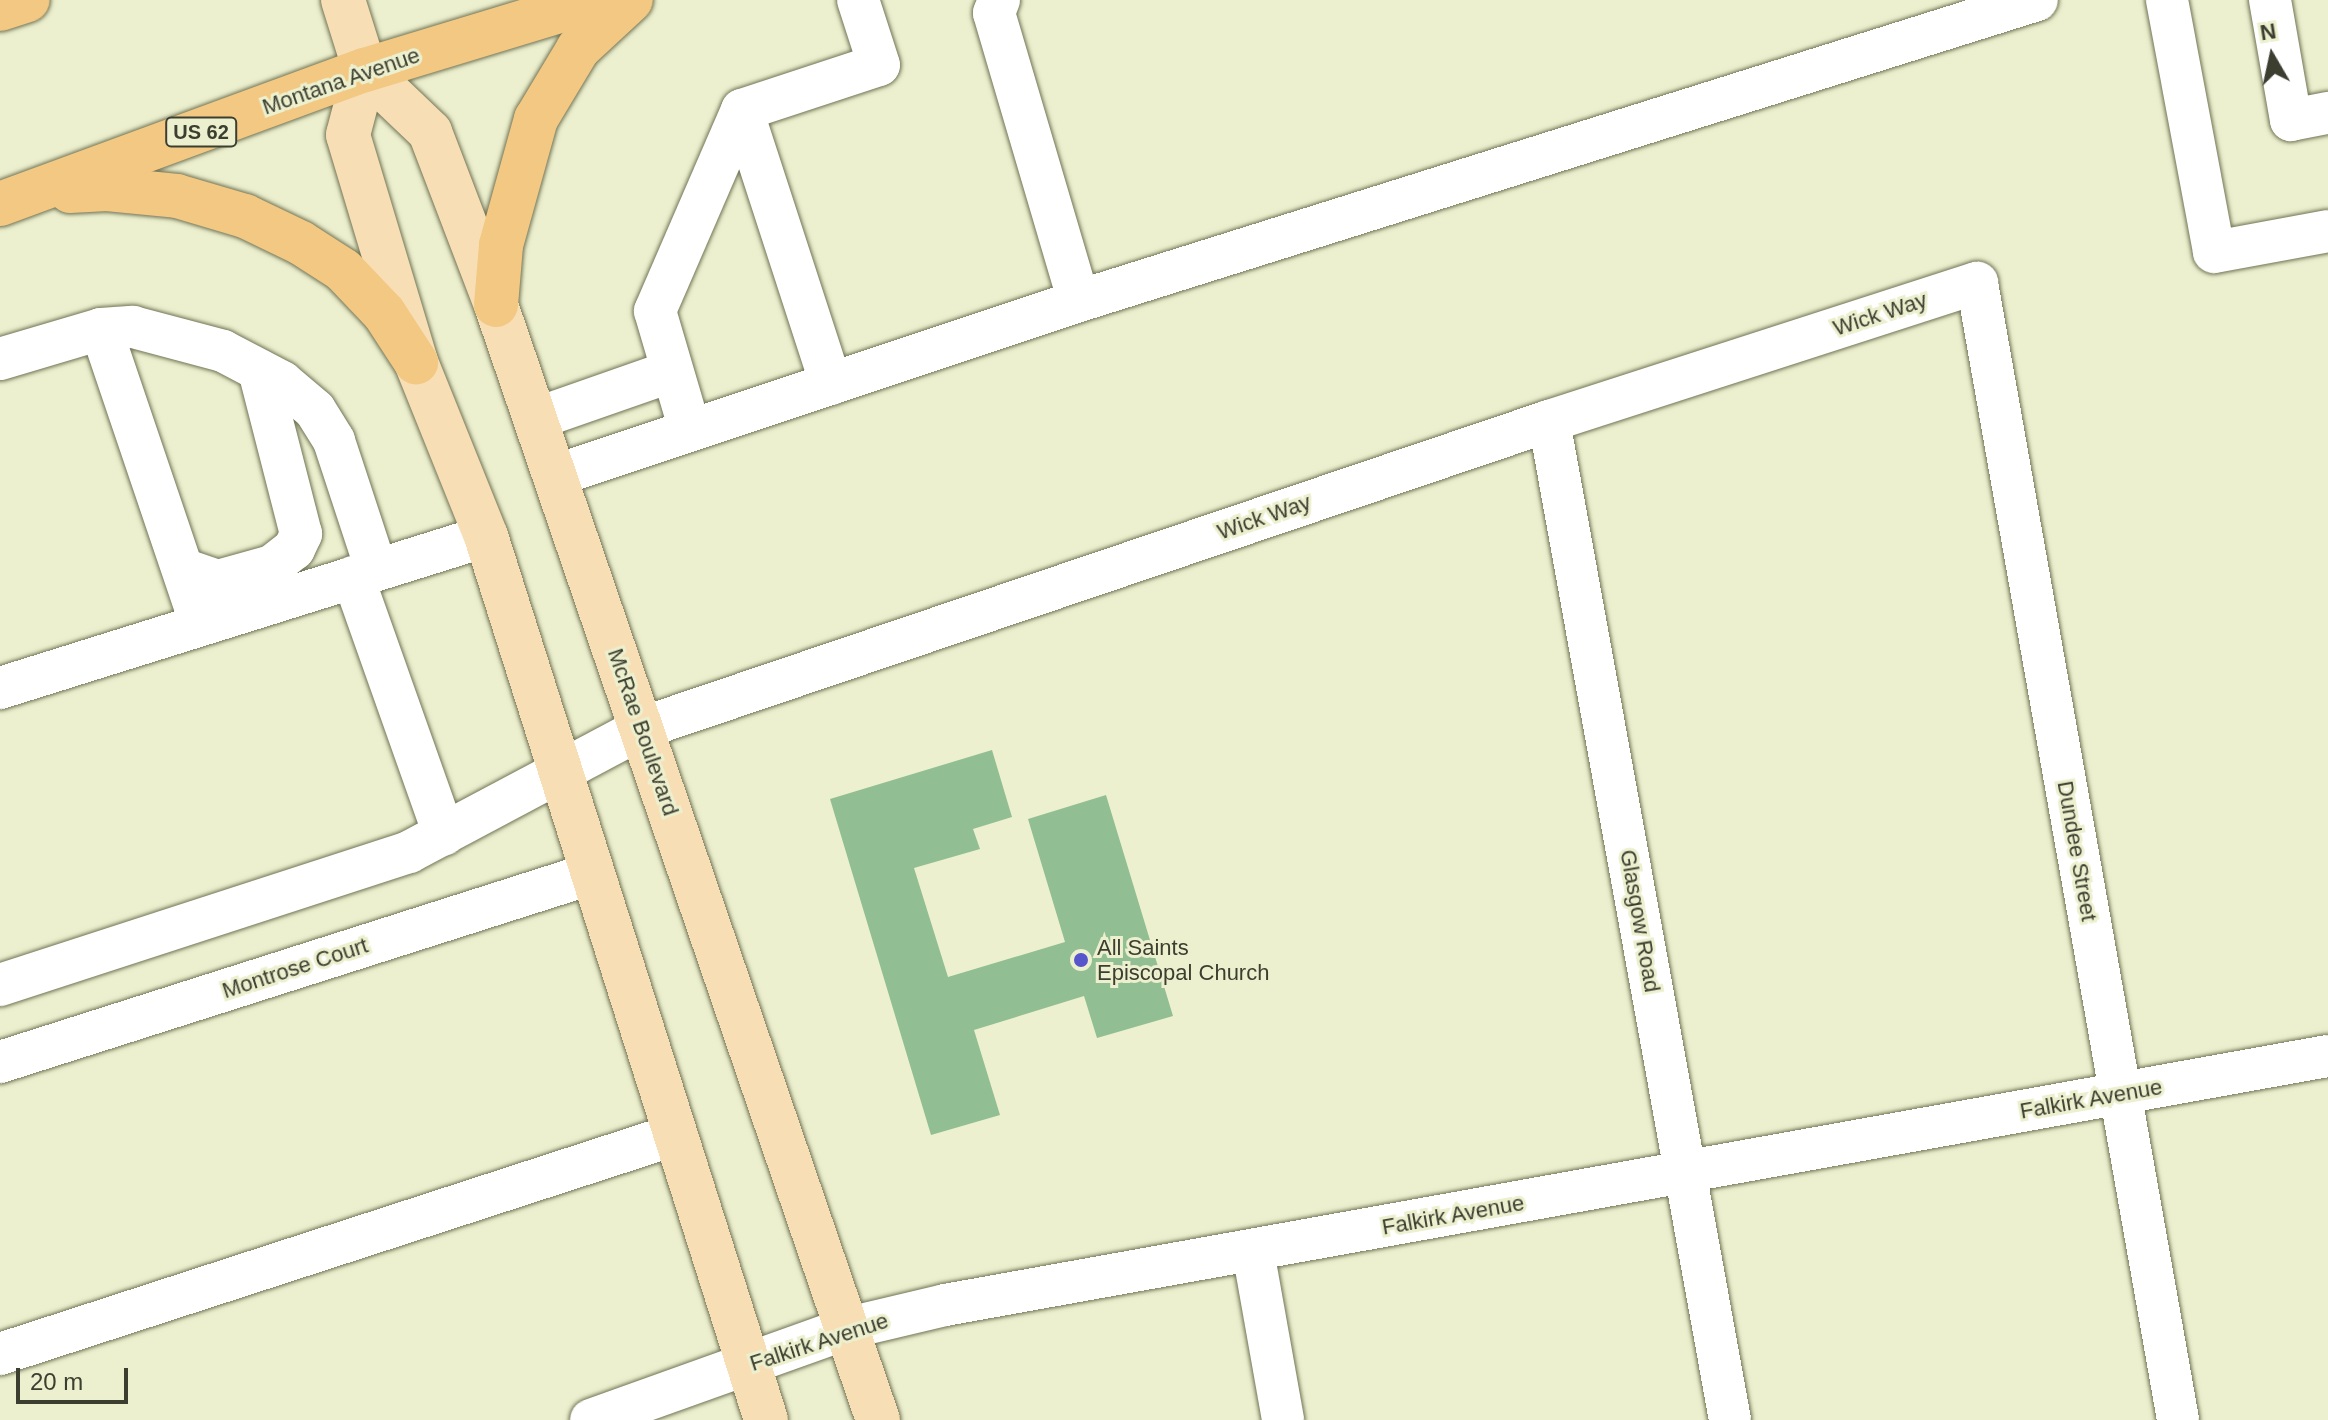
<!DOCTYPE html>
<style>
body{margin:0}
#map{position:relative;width:2328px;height:1420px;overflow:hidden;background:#ecf0ce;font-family:Arial,sans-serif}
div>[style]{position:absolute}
.building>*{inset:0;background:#92be94}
.roads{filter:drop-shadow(0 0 2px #717455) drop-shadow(0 0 2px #717455)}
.minor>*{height:42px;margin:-21px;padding:0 21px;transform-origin:21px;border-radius:21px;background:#fff}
.major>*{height:44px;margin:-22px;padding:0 22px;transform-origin:22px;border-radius:22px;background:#f7deb5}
.highway>*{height:44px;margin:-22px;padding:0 22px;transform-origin:22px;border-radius:22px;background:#f2c883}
.dots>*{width:22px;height:22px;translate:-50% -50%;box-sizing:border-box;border:4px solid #ecf0ce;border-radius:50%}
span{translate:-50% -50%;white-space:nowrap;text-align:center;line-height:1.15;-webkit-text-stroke:6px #ecf0ce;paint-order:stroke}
.shield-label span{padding:2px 6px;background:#ecf0ce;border:2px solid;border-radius:6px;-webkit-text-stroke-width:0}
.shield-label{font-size:20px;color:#3c3e30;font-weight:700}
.street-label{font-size:22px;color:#3c3e30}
.poi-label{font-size:22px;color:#3c3e30}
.left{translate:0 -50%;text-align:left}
.north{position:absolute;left:2232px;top:16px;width:80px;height:80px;-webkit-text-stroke:6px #ecf0ce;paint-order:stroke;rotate:351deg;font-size:22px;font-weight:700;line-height:32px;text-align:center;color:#3c3e30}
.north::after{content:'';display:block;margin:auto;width:28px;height:36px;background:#3c3e30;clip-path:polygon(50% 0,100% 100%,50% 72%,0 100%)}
.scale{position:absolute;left:16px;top:1368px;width:112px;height:36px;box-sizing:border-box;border:4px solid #3c3e30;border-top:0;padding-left:10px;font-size:24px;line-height:28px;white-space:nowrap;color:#3c3e30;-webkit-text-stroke:6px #ecf0ce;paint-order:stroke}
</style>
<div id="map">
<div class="building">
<div style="clip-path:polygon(992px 750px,1012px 817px,973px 829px,980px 849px,914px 868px,948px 977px,1065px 942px,1028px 819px,1106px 795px,1173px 1016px,1097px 1038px,1084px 996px,974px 1030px,1000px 1115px,931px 1135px,830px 799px)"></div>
</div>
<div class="roads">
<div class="minor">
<div style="left:999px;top:0;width:14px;rotate:111deg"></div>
<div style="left:994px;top:13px;width:300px;rotate:73.6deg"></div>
<div style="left:2167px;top:0;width:256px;rotate:79.4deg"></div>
<div style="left:2214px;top:252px;width:116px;rotate:-10.4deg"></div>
<div style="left:2270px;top:0;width:122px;rotate:80.1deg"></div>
<div style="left:2291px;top:120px;width:38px;rotate:-11deg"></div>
<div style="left:101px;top:329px;width:312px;rotate:71.3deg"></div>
<div style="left:0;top:359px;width:105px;rotate:-16.5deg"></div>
<div style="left:101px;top:329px;width:32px;rotate:-4deg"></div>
<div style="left:133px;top:327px;width:93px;rotate:14.9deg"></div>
<div style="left:223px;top:351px;width:67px;rotate:27.7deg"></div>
<div style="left:282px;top:382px;width:43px;rotate:40.3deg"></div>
<div style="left:315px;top:410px;width:36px;rotate:58deg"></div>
<div style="left:334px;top:441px;width:135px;rotate:71.8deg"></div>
<div style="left:831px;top:384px;width:288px;rotate:-108deg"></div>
<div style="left:742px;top:110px;width:144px;rotate:-18.2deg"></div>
<div style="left:879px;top:65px;width:68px;rotate:-107.9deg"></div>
<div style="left:535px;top:419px;width:145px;rotate:-19.3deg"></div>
<div style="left:1549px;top:421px;width:1015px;rotate:79.73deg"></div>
<div style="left:690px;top:430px;width:124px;rotate:-106.4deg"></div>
<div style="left:655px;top:311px;width:219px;rotate:-66.6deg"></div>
<div style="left:554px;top:476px;width:553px;rotate:-18.43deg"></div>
<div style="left:1079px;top:301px;width:1004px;rotate:-17.44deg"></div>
<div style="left:183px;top:569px;width:37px;rotate:19deg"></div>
<div style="left:218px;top:581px;width:56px;rotate:-15.5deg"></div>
<div style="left:272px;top:566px;width:28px;rotate:-38deg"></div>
<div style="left:294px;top:549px;width:17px;rotate:-65deg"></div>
<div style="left:301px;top:534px;width:169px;rotate:-104.4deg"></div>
<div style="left:353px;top:577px;width:273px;rotate:70.5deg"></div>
<div style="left:0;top:688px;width:509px;rotate:-17.37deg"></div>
<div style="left:0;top:985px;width:430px;rotate:-18deg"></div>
<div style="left:409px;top:852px;width:264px;rotate:-28deg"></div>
<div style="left:642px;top:728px;width:958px;rotate:-18.7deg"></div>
<div style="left:1549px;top:421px;width:450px;rotate:-17.9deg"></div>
<div style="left:1977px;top:283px;width:1155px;rotate:79.97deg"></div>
<div style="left:0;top:1062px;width:619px;rotate:-17.67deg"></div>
<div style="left:1253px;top:1251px;width:172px;rotate:79.9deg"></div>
<div style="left:0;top:1354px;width:709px;rotate:-18deg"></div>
<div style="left:591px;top:1420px;width:273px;rotate:-19.7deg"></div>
<div style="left:848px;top:1328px;width:100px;rotate:-13.3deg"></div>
<div style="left:945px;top:1305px;width:1405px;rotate:-10.21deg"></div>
</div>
<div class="major">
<div style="left:343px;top:0;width:73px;rotate:72.6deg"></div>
<div style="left:365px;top:70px;width:90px;rotate:43.6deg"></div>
<div style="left:430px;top:132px;width:185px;rotate:69.1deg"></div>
<div style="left:496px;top:305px;width:1179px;rotate:71.09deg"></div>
<div style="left:365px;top:70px;width:67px;rotate:104.7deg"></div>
<div style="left:348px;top:135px;width:237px;rotate:73.3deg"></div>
<div style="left:416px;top:362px;width:188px;rotate:68.1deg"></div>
<div style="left:486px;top:536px;width:927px;rotate:72.42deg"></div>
</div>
<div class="highway">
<div style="left:0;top:9px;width:29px;rotate:-18deg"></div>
<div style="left:70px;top:191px;width:37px;rotate:-3deg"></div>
<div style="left:107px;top:189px;width:70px;rotate:5.7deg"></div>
<div style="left:177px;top:196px;width:71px;rotate:16.4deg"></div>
<div style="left:245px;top:216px;width:62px;rotate:25.7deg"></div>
<div style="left:301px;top:243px;width:50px;rotate:32.7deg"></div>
<div style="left:343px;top:270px;width:59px;rotate:46.4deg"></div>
<div style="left:384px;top:313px;width:59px;rotate:56.9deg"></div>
<div style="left:0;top:204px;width:389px;rotate:-20.2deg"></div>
<div style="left:365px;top:70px;width:240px;rotate:-16.9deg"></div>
<div style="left:496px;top:305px;width:60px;rotate:-85.2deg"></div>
<div style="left:501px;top:245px;width:131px;rotate:-74.5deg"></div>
<div style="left:536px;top:119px;width:82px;rotate:-59deg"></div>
<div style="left:578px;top:49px;width:72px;rotate:-42.8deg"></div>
</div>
</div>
<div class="dots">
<div style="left:1081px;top:960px;background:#5655cc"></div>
</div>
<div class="shield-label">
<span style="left:201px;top:132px">US 62</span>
</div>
<div class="street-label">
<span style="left:341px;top:81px;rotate:-19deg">Montana Avenue</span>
<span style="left:1880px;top:314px;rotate:-18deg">Wick Way</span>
<span style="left:1264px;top:517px;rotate:-19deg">Wick Way</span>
<span style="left:643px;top:732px;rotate:71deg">McRae Boulevard</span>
<span style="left:2077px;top:851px;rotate:80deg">Dundee Street</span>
<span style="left:1640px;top:921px;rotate:80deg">Glasgow Road</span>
<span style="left:295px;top:968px;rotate:-18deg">Montrose Court</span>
<span style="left:2091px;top:1099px;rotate:-10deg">Falkirk Avenue</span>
<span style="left:1453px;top:1215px;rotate:-10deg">Falkirk Avenue</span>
<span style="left:819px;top:1342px;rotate:-18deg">Falkirk Avenue</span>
</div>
<div class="poi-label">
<span class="left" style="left:1097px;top:960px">All Saints<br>Episcopal Church</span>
</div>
<div class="north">N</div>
<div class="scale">20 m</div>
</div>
